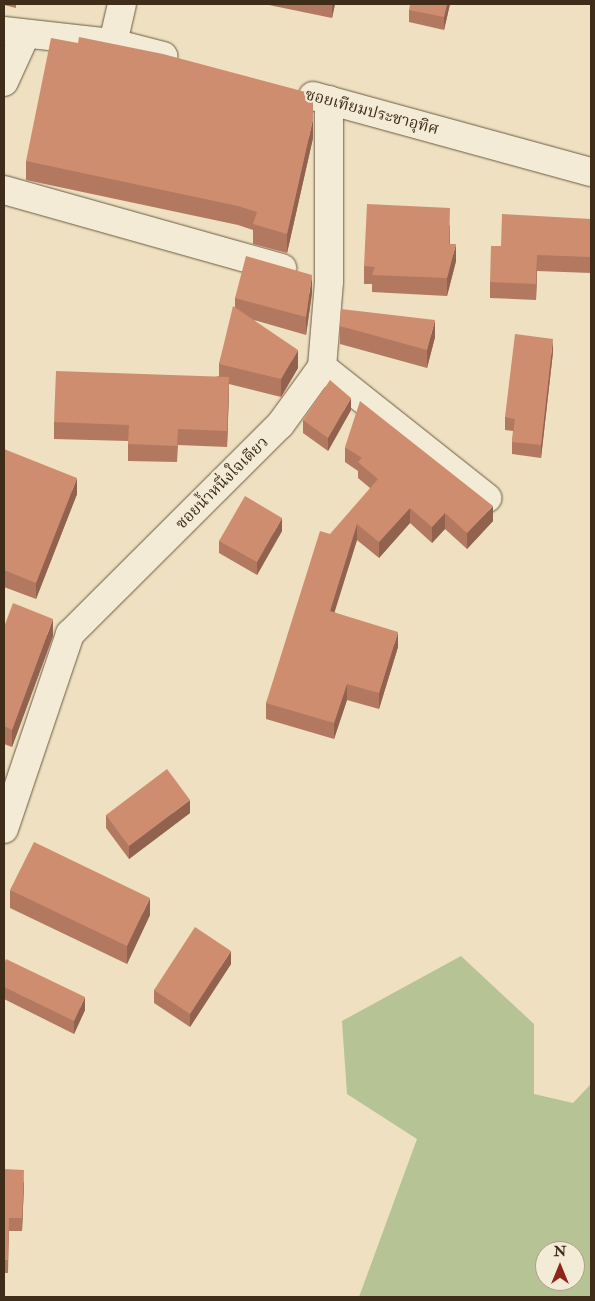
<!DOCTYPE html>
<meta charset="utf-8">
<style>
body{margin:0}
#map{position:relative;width:595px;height:1301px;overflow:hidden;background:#eee0c0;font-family:"IM FELL Double Pica","Noto Serif Thai",serif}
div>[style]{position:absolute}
.green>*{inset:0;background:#b5c395}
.roads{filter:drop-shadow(0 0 1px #6b5a43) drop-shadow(0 0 1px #6b5a43)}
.minor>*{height:28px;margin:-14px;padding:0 14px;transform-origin:14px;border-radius:14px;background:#f4ebd6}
.wall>*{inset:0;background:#b27960}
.shaded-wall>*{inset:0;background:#91634e}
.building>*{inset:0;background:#cf8d70}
span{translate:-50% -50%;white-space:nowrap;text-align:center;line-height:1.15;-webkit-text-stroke:4.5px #f4ebd6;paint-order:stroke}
.street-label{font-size:16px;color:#3f2d19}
.frame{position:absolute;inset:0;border:5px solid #3f2d19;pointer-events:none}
.north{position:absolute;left:535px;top:1241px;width:50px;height:50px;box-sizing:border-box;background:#f4ebd6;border:1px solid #ac9f8a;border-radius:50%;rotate:0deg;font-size:14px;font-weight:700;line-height:20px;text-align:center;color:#3f2d19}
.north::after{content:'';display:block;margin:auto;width:18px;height:22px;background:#8f2418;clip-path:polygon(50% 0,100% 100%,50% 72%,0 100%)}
</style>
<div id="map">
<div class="green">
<div style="clip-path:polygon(evenodd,461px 956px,534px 1024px,534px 1094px,573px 1103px,591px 1084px,591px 1297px,359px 1297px,417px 1139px,347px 1094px,342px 1021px,461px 956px,545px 1251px,575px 1251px,575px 1281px,545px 1281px,545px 1251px)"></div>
</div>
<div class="roads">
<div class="minor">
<div style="left:4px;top:31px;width:110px;rotate:6.3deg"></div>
<div style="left:113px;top:43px;width:52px;rotate:14.6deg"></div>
<div style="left:113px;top:43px;width:40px;rotate:-77deg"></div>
<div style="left:4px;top:82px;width:51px;rotate:-65.5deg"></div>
<div style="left:313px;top:96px;width:288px;rotate:15.3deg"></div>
<div style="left:4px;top:190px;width:289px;rotate:15.7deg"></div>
<div style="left:322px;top:367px;width:211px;rotate:38.4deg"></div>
<div style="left:4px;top:829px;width:206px;rotate:-71.3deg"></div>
<div style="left:70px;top:634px;width:296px;rotate:-44.9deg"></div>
<div style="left:280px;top:425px;width:72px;rotate:-54.1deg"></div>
<div style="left:322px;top:367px;width:86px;rotate:-85.3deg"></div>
<div style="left:329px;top:281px;width:181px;rotate:-90deg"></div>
</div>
</div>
<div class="wall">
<div style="clip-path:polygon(4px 4px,16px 4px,16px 8px,4px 5px)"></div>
<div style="clip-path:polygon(264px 4px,335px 4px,332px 18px)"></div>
<div style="clip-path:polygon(450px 4px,444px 30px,409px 22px,409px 10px)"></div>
<div style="clip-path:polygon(313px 138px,287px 253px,253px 244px,253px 230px,238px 225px,26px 180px,26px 161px)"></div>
<div style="clip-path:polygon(591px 219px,591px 273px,537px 271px,536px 300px,490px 298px,490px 282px,501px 246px)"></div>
<div style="clip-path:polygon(450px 225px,450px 244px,456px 261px,447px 296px,372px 292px,372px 284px,364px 284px,364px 266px)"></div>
<div style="clip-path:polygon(312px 293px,306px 335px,254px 320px,298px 368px,281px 397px,229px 384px,227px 447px,178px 445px,177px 462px,128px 461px,128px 441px,54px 439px,54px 422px,219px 376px,219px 364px,235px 308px,235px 298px)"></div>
<div style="clip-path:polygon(340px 326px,435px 337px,427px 368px,340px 344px)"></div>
<div style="clip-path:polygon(553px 352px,541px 458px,512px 454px,512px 442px,513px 431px,505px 430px,505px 417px)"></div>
<div style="clip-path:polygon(351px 410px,328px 451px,303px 433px,303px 420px)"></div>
<div style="clip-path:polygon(345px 447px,493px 521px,467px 549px,445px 529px,432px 543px,410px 523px,379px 558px,357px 540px,334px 612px,398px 647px,379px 709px,347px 700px,334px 739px,266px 719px,266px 703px,370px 488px,358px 478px,358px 471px,345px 462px)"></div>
<div style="clip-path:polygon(4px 449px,77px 494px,36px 599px,4px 587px)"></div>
<div style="clip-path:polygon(282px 531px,257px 575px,219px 553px,219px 541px)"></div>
<div style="clip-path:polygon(4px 627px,53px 636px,12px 747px,4px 744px)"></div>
<div style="clip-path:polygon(190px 813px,129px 859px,106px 828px,106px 815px)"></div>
<div style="clip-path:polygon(10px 890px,150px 915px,127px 964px,10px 908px)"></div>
<div style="clip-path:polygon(4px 964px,85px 1010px,74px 1034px,4px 999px)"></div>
<div style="clip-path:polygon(231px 964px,190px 1027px,154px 1003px,154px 990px)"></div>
<div style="clip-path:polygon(4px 1169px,24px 1183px,22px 1231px,9px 1231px,8px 1273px,4px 1273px)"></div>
</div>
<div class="shaded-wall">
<div style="clip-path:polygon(332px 4px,335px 4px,332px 18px)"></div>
<div style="clip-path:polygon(447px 4px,450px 4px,444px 30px,444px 17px)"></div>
<div style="clip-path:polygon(313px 119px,313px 138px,287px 253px,287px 234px)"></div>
<div style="clip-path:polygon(456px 244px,456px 261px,447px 296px,447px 278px)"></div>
<div style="clip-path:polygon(537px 255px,537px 271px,536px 300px,536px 284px)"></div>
<div style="clip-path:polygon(312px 275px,312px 293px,306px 335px,306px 317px)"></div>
<div style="clip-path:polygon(435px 320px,435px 337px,427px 368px,427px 350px)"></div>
<div style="clip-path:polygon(553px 339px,553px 352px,541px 458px,541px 445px)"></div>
<div style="clip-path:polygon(298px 350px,298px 368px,281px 397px,281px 379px)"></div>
<div style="clip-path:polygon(229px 377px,229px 393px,227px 447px,227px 431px)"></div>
<div style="clip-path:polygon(351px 398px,351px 410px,328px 451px,328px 438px)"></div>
<div style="clip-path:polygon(77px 478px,77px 494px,36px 599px,36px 583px)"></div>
<div style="clip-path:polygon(493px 506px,493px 521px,467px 549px,467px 533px)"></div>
<div style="clip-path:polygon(410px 508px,410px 523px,379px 558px,379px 542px)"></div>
<div style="clip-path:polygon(445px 513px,445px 529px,432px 543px,432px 527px)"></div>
<div style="clip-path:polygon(282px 518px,282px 531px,257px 575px,257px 562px)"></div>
<div style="clip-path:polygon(357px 524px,357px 540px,330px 627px,330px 611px)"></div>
<div style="clip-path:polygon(53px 619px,53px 636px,12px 747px,12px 730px)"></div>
<div style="clip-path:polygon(398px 632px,398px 647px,379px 709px,379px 693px)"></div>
<div style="clip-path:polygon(347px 684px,347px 700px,334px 739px,334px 723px)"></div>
<div style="clip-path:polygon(190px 800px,190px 813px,129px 859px,129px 846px)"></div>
<div style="clip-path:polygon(150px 898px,150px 915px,127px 964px,127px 946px)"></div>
<div style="clip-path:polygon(231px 951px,231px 964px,190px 1027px,190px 1014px)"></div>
<div style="clip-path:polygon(85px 997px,85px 1010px,74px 1034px,74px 1021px)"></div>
<div style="clip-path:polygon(24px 1170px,24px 1183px,22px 1231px,22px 1218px)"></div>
</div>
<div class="building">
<div style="clip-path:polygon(410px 4px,447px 4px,444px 17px,409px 10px)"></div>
<div style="clip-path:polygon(79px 37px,163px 54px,313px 94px,313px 119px,287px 234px,253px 224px,257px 212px,238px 206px,26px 161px,51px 38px,78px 43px)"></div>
<div style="clip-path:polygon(367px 204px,450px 208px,449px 244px,456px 244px,447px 278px,372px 275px,375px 267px,364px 266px)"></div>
<div style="clip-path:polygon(502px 214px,591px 219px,591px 257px,537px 255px,536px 284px,490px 282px,491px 246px,501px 246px)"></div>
<div style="clip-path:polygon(246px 256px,312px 275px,306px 317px,235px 298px)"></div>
<div style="clip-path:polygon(233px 306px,298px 350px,281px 379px,219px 364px)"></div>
<div style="clip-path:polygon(341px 309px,435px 320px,427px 350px,340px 326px)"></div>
<div style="clip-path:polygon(515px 334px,553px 339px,541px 445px,512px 442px,515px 419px,505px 417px)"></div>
<div style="clip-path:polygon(56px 371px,229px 377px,227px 431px,178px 429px,177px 446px,128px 444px,129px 425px,54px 422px)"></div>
<div style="clip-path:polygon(330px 380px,351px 398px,328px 438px,303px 420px)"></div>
<div style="clip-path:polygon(360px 401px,493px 506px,467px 533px,445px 513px,432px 527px,410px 508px,379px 542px,357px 524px,330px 611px,398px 632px,379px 693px,347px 684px,334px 723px,266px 703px,320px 531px,330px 534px,378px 479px,358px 462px,362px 458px,345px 447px)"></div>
<div style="clip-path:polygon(4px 449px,77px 478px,36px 583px,4px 570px)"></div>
<div style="clip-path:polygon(245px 496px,282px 518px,257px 562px,219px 541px)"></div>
<div style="clip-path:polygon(13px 603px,53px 619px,12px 730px,4px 726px,4px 627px)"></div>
<div style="clip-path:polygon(167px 769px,190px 800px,129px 846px,106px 815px)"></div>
<div style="clip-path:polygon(34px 842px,150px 898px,127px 946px,10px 890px)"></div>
<div style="clip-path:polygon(195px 927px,231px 951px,190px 1014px,154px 990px)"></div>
<div style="clip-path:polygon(6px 959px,85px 997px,74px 1021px,4px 987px,4px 964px)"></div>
<div style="clip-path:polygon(4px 1169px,24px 1170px,22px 1218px,9px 1218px,8px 1260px,4px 1260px)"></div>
</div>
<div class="street-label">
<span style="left:372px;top:112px;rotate:15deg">ซอยเทียมประชาอุทิศ</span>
<span style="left:222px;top:483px;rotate:-45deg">ซอยน้ำหนึ่งใจเดียว</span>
</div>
<div class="frame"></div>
<div class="north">N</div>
</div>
